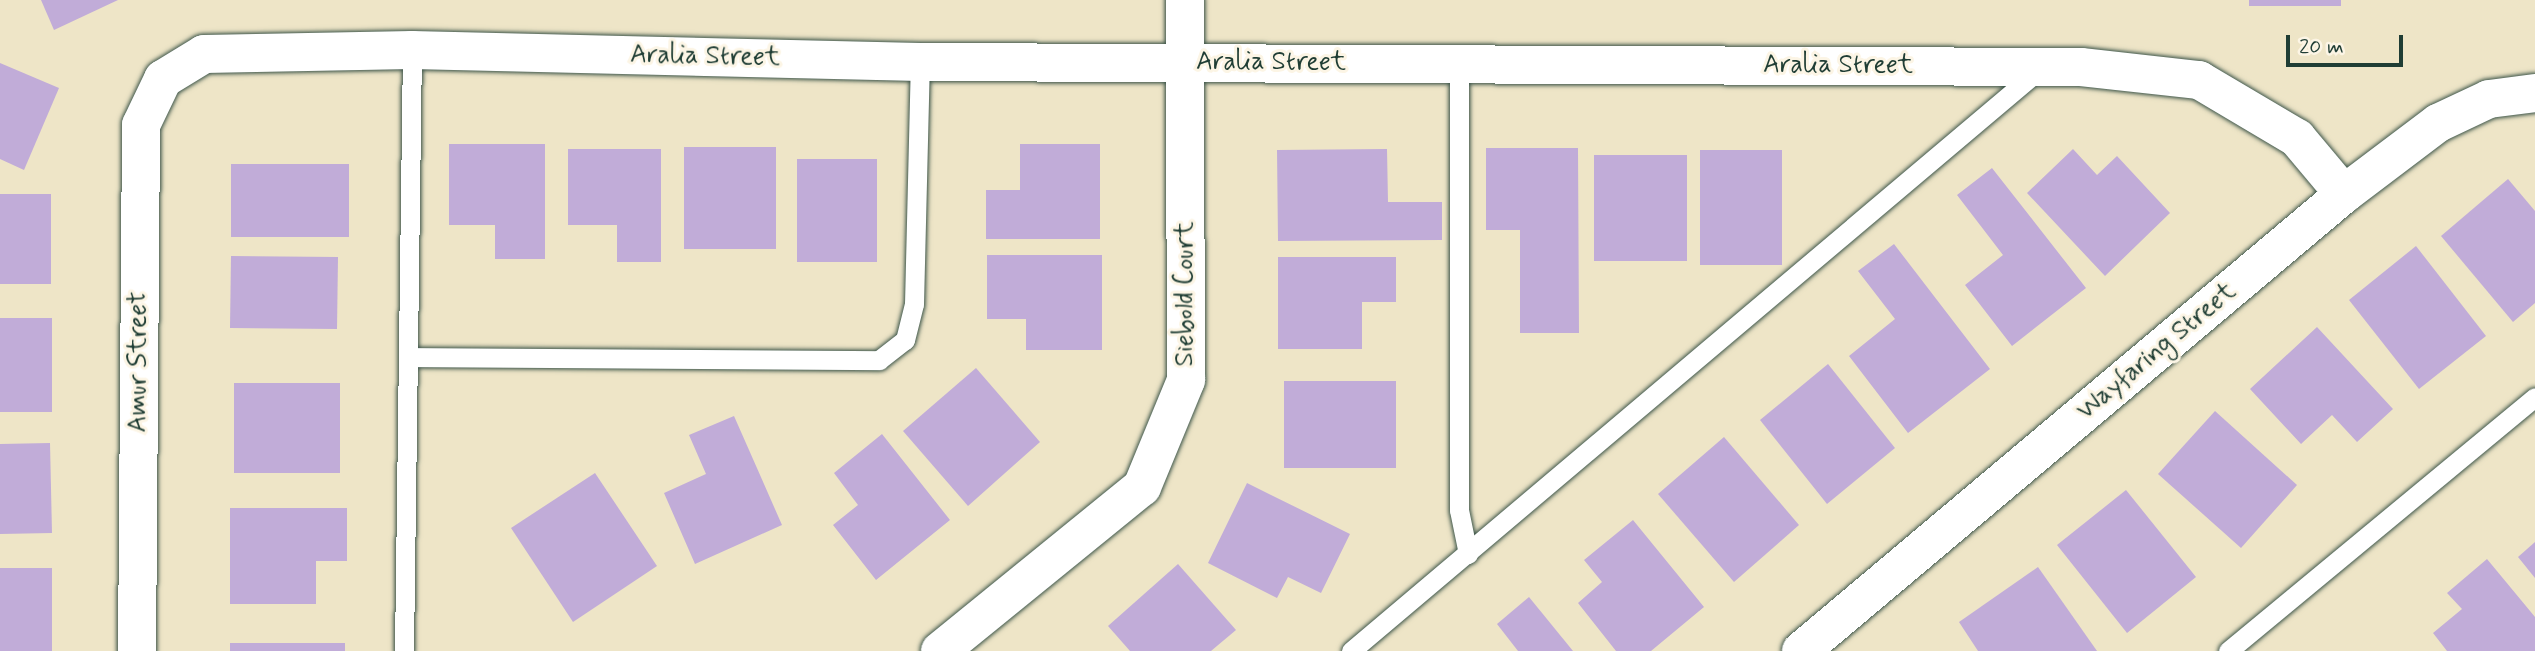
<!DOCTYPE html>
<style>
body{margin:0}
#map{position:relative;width:2535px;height:651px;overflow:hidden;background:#eee5c7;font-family:Mynerve,sans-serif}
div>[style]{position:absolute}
.building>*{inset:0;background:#c1acd8}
.roads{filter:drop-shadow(0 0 2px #3e564a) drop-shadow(0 0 2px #3e564a)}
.lane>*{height:19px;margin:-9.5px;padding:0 9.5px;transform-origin:9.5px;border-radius:9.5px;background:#fff}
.street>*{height:38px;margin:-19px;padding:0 19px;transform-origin:19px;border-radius:19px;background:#fff}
span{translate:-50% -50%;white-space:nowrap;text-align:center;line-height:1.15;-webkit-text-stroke:6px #fcf5e5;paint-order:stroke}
.street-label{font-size:26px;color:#1f3d34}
.scale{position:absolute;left:2286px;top:35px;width:117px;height:32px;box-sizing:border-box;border:4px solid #1f3d34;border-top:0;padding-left:9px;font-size:21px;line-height:24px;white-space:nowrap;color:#1f3d34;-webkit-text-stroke:5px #fcf5e5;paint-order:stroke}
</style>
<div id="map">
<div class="building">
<div style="clip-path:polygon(41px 0,118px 0,54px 30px)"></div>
<div style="clip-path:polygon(2249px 0,2341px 0,2341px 6px,2249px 6px)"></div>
<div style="clip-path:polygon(0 63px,59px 88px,24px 170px,0 159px)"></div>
<div style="clip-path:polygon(449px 144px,545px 144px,545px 259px,495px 259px,495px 225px,449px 225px)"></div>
<div style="clip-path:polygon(1020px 144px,1100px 144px,1100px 239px,986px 239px,986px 190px,1020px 190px)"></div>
<div style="clip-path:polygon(684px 147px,776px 147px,776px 249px,684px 249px)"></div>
<div style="clip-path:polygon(1486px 148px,1578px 148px,1579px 333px,1520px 333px,1520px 230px,1486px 230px)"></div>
<div style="clip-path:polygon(568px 149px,661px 149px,661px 262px,617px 262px,617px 225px,568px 225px)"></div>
<div style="clip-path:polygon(1387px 149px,1388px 202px,1442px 202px,1442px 240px,1278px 241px,1277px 150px)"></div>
<div style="clip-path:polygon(2073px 149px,2097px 175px,2117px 156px,2170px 213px,2105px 276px,2027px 193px)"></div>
<div style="clip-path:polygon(1700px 150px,1782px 150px,1782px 265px,1700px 265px)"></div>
<div style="clip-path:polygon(1594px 155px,1687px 155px,1687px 261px,1594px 261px)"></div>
<div style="clip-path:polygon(797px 159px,877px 159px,877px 262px,797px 262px)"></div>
<div style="clip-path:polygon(231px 164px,349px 164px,349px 237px,231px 237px)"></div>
<div style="clip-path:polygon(1992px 168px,2086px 288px,2012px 346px,1965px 285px,2003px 255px,1957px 195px)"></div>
<div style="clip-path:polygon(2508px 179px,2535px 211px,2535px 303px,2513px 322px,2441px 236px)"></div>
<div style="clip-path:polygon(0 194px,51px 194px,51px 284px,0 284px)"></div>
<div style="clip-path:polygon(1894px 244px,1990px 369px,1908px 433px,1849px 356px,1895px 319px,1858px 271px)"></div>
<div style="clip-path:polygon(2416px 246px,2486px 336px,2419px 389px,2349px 300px)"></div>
<div style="clip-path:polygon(987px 255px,1102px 255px,1102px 350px,1026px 350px,1026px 319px,987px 319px)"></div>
<div style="clip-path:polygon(231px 256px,338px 257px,337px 329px,230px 328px)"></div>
<div style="clip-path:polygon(1278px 257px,1396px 257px,1396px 302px,1362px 302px,1362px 349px,1278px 349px)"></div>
<div style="clip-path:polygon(0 318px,52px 318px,52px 412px,0 412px)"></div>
<div style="clip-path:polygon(2317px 327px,2393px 409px,2357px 442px,2332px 415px,2301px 444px,2250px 389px)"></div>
<div style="clip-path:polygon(1828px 364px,1895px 448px,1827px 504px,1760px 420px)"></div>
<div style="clip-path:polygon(976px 368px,1040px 442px,968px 506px,903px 431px)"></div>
<div style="clip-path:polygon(1284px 381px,1396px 381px,1396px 468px,1284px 468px)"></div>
<div style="clip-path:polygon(234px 383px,340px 383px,340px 473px,234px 473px)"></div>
<div style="clip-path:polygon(2215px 411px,2297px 485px,2241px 548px,2158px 474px)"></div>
<div style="clip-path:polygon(734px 416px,782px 525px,695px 564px,664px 493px,706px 474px,689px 435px)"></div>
<div style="clip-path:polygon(882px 434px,950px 520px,876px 580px,833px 525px,858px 505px,834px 473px)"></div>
<div style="clip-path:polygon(1724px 437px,1799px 525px,1734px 582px,1658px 494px)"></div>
<div style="clip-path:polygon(50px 443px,52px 533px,0 534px,0 444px)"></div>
<div style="clip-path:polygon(595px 473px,657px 566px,573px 622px,511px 528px)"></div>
<div style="clip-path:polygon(1247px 483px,1350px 534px,1321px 593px,1288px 577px,1277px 598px,1208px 563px)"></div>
<div style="clip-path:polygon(2126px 490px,2196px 577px,2127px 633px,2057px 545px)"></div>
<div style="clip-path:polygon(230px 508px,347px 508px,347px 561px,316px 561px,316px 604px,230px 604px)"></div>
<div style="clip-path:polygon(1633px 520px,1704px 607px,1651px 651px,1616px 651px,1578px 603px,1602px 582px,1584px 560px)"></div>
<div style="clip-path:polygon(2535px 542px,2535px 578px,2518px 557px)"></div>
<div style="clip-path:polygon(2487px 559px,2535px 617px,2535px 651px,2447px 651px,2433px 633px,2462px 609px,2447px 593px)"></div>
<div style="clip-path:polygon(1178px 564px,1236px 630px,1211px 651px,1130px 651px,1108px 626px)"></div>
<div style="clip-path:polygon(2038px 567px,2097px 651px,1978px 651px,1959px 622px)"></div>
<div style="clip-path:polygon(0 568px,52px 568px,52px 651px,0 651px)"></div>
<div style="clip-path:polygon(1529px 597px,1573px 651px,1518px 651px,1497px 624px)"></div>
<div style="clip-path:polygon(230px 643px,345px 643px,345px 651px,230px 651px)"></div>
</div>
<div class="roads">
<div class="lane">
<div style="left:1459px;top:64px;width:446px;rotate:90deg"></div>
<div style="left:1459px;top:510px;width:45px;rotate:78.4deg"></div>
<div style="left:408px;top:357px;width:471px;rotate:0.4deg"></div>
<div style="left:879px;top:360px;width:33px;rotate:-38deg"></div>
<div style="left:905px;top:340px;width:37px;rotate:-76deg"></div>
<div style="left:914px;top:304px;width:242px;rotate:-88.6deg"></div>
<div style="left:404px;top:651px;width:601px;rotate:-89.24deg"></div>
<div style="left:1351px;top:651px;width:902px;rotate:-40.19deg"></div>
<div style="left:2228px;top:651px;width:398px;rotate:-39.6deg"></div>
</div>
<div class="street">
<div style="left:137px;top:651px;width:526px;rotate:-89.56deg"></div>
<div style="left:141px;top:125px;width:51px;rotate:-64.4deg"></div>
<div style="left:163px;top:79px;width:48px;rotate:-31.4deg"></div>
<div style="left:204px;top:54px;width:208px;rotate:-1.1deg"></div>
<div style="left:412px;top:50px;width:508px;rotate:1.35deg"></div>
<div style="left:920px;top:62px;width:1161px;rotate:0.25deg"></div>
<div style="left:2081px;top:67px;width:119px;rotate:6.3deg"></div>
<div style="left:2199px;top:80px;width:114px;rotate:30.6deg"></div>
<div style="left:2297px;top:138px;width:73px;rotate:50deg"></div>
<div style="left:940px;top:651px;width:260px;rotate:-39.1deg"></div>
<div style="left:1142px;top:487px;width:116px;rotate:-67.6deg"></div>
<div style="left:1186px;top:380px;width:380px;rotate:-90.2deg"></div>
<div style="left:1801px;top:651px;width:710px;rotate:-40.08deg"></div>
<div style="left:2344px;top:194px;width:118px;rotate:-37.1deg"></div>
<div style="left:2438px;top:123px;width:56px;rotate:-25.2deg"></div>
<div style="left:2489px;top:99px;width:46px;rotate:-7.4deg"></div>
</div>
</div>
<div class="street-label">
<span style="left:705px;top:57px;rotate:1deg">Aralia Street</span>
<span style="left:1271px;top:63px">Aralia Street</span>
<span style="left:1838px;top:66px">Aralia Street</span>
<span style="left:1186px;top:294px;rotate:-90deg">Siebold Court</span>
<span style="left:2157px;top:352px;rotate:-40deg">Wayfaring Street</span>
<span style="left:139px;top:362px;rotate:-90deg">Amur Street</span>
</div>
<div class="scale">20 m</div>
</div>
